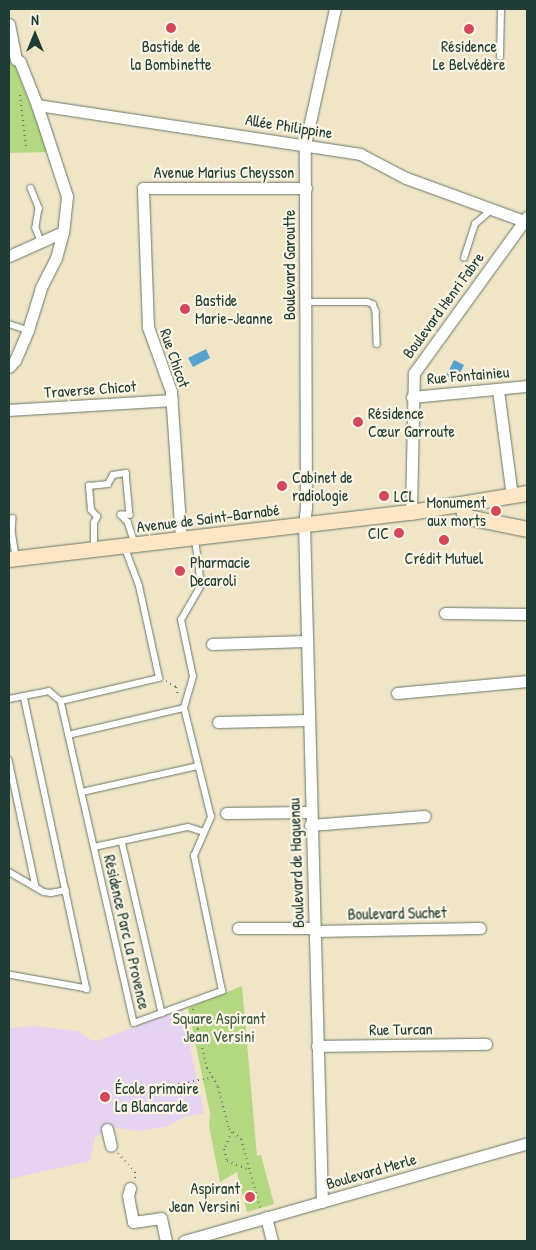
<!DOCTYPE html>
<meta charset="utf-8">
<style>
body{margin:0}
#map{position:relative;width:536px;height:1250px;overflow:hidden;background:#f0e5c7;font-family:"Patrick Hand",sans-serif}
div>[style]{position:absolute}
.built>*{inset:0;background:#e5d3f1}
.green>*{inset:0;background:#b4d881}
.water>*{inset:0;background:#57a2cf}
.path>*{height:2px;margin-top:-1px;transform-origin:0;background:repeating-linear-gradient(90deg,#687867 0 1px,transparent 0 5px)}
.roads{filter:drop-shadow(0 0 1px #687867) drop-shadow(0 0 1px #687867)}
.lane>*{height:5.5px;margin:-2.75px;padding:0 2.75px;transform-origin:2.75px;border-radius:2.75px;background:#fff}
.street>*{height:11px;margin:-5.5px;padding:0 5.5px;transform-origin:5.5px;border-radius:5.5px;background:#fff}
.secondary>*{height:15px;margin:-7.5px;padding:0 7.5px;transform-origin:7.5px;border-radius:7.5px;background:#fce6c4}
.dots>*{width:14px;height:14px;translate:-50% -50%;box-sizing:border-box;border:2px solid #fcf5e5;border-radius:50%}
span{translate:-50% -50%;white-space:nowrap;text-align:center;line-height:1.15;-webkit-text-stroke:4.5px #fcf5e5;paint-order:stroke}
.poi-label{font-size:16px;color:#1f3d34}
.left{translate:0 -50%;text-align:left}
.right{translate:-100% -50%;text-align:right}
.street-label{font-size:16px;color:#1f3d34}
.park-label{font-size:16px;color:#3d5c43}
.frame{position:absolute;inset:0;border:10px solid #1f3d34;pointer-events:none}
.north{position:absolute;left:10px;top:10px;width:50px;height:50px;-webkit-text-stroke:4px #fcf5e5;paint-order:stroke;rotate:0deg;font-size:14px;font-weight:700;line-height:20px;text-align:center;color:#1f3d34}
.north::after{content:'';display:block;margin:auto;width:18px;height:22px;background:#1f3d34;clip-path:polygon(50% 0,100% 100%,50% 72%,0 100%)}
</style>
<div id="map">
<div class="built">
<div style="clip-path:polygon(182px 1009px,204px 1113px,186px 1116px,166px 1127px,137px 1131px,112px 1127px,95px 1137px,90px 1161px,9px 1179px,9px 1028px,34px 1026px,78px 1031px,91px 1040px,97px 1041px)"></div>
</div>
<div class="green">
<div style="clip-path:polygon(9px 42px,15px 66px,49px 152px,9px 153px)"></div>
<div style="clip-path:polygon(242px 986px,257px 1156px,261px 1155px,274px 1204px,247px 1212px,237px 1172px,220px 1182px,209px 1126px,210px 1113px,188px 1008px)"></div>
</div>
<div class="water">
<div style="clip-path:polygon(206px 349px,210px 358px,193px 367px,188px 358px)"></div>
<div style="clip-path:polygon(454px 360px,464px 365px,456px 381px,446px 376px)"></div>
</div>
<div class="path">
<div style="left:20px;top:95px;width:53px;rotate:83.5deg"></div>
<div style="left:166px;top:681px;width:12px;rotate:31deg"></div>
<div style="left:176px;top:687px;width:9px;rotate:77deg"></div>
<div style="left:193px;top:1009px;width:61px;rotate:76.7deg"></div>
<div style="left:207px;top:1068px;width:22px;rotate:60deg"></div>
<div style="left:218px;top:1087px;width:43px;rotate:75.3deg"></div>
<div style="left:229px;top:1129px;width:16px;rotate:40deg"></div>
<div style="left:241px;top:1139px;width:71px;rotate:74.4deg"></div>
<div style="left:119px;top:1095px;width:94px;rotate:-10.5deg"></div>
<div style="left:232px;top:1132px;width:19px;rotate:115deg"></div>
<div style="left:224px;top:1149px;width:12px;rotate:76deg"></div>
<div style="left:227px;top:1161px;width:24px;rotate:22deg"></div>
<div style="left:118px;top:1153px;width:25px;rotate:48deg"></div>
<div style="left:135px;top:1172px;width:7px;rotate:90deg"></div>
</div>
<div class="roads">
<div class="lane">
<div style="left:500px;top:57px;width:48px;rotate:-88.8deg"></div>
<div style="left:31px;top:188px;width:22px;rotate:68deg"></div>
<div style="left:39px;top:208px;width:20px;rotate:99deg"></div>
<div style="left:36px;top:228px;width:15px;rotate:70deg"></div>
<div style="left:464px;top:258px;width:36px;rotate:-72deg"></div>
<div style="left:475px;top:224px;width:23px;rotate:-41deg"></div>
<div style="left:306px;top:302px;width:61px"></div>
<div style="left:367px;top:302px;width:6px;rotate:18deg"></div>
<div style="left:373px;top:304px;width:8px;rotate:67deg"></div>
<div style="left:376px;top:311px;width:33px;rotate:88deg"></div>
<div style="left:9px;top:324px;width:20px;rotate:18deg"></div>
<div style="left:121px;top:515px;width:10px;rotate:45deg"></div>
<div style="left:128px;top:522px;width:22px;rotate:72deg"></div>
<div style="left:13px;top:518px;width:13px;rotate:94deg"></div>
<div style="left:12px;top:531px;width:25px;rotate:81deg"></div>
<div style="left:94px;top:547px;width:24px;rotate:-90deg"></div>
<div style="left:94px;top:523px;width:7px;rotate:-63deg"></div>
<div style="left:97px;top:517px;width:9px;rotate:-131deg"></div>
<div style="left:91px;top:510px;width:24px;rotate:-95deg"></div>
<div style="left:89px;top:486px;width:19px;rotate:-6deg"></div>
<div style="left:108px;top:484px;width:10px;rotate:-61deg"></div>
<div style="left:113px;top:475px;width:13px;rotate:-9deg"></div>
<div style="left:126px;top:473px;width:42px;rotate:84.6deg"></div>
<div style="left:130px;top:515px;width:9px;rotate:180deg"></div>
<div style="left:24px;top:696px;width:25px;rotate:-11deg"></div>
<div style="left:49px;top:691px;width:16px;rotate:40deg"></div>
<div style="left:9px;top:699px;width:15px;rotate:-11deg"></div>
<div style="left:24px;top:696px;width:300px;rotate:77.9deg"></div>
<div style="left:87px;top:989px;width:79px;rotate:-169.8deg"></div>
<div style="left:61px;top:701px;width:330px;rotate:77.2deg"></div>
<div style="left:134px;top:1023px;width:94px;rotate:-20deg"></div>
<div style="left:222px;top:991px;width:138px;rotate:-101.7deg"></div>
<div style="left:194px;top:856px;width:43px;rotate:-66.4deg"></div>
<div style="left:211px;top:817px;width:112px;rotate:-103.9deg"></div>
<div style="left:184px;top:708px;width:32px;rotate:-74deg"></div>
<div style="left:193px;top:677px;width:58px;rotate:-101.9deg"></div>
<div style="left:181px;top:620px;width:39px;rotate:-60deg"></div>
<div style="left:201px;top:586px;width:47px;rotate:-97.3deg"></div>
<div style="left:61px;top:701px;width:101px;rotate:-13.2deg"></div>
<div style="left:159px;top:678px;width:94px;rotate:-102.3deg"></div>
<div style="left:139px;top:586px;width:43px;rotate:-110.6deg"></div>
<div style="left:68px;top:735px;width:119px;rotate:-13.1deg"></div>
<div style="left:9px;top:760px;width:130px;rotate:78deg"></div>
<div style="left:82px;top:792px;width:119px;rotate:-12.6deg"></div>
<div style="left:122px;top:841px;width:177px;rotate:76.9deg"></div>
<div style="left:94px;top:847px;width:96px;rotate:-12deg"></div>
<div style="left:188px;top:827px;width:17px;rotate:17deg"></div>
<div style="left:9px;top:872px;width:40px;rotate:29.7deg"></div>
<div style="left:44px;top:892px;width:7px;rotate:8deg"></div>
<div style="left:51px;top:893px;width:15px;rotate:-11deg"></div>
</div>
<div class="street">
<div style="left:9px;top:24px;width:36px;rotate:79deg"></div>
<div style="left:16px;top:59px;width:5px;rotate:37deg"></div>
<div style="left:20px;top:62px;width:46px;rotate:68.4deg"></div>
<div style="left:37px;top:105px;width:96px;rotate:71.8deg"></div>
<div style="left:67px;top:196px;width:36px;rotate:96deg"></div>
<div style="left:63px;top:232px;width:27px;rotate:105deg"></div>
<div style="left:56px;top:258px;width:34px;rotate:117deg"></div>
<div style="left:41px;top:288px;width:44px;rotate:107.2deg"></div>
<div style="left:28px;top:330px;width:33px;rotate:113deg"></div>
<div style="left:15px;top:360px;width:9px;rotate:131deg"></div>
<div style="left:37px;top:105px;width:327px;rotate:8.6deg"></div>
<div style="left:360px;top:154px;width:52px;rotate:27.6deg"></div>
<div style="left:406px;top:178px;width:126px;rotate:20deg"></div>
<div style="left:9px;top:256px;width:59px;rotate:-24deg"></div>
<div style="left:498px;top:390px;width:108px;rotate:82.5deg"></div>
<div style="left:412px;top:397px;width:116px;rotate:-5.5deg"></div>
<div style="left:9px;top:410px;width:163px;rotate:-3.5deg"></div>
<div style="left:411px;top:512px;width:139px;rotate:-88.8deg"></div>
<div style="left:414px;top:373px;width:193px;rotate:-54.1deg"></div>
<div style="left:181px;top:539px;width:148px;rotate:-93.9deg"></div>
<div style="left:171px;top:391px;width:68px;rotate:-109.8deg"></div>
<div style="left:148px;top:327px;width:139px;rotate:-92.1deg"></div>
<div style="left:143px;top:188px;width:163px"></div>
<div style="left:445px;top:613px;width:82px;rotate:0.7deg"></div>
<div style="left:212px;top:644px;width:94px;rotate:-1.8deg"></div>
<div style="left:397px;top:693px;width:131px;rotate:-5.3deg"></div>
<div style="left:218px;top:722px;width:91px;rotate:-1.3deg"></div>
<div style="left:226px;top:813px;width:84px;rotate:-0.7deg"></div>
<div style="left:310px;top:825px;width:115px;rotate:-4.5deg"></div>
<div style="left:238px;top:928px;width:76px"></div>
<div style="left:314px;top:931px;width:166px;rotate:-1deg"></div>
<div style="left:317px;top:1046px;width:169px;rotate:-0.7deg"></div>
<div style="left:107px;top:1129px;width:17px;rotate:77deg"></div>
<div style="left:130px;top:1188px;width:8px;rotate:104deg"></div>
<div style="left:128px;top:1196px;width:26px;rotate:79deg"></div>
<div style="left:133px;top:1222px;width:28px;rotate:-8deg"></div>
<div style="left:161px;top:1218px;width:24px;rotate:78deg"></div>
<div style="left:322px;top:1202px;width:678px;rotate:-91.52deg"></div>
<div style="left:304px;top:524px;width:17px;rotate:-83deg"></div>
<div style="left:306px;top:507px;width:362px;rotate:-90.2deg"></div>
<div style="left:305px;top:145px;width:139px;rotate:-77.6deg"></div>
<div style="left:266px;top:1217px;width:25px;rotate:76deg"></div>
<div style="left:184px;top:1241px;width:357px;rotate:-15.9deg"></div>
</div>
<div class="secondary">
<div style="left:462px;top:505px;width:8px;rotate:76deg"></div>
<div style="left:464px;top:513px;width:6px;rotate:45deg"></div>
<div style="left:468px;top:517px;width:60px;rotate:11.5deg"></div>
<div style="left:9px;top:559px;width:405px;rotate:-6.7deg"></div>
<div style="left:411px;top:512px;width:118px;rotate:-9.3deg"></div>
</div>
</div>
<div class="dots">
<div style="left:171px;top:28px;background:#d1495b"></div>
<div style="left:469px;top:29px;background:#d1495b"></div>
<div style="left:185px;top:309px;background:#d1495b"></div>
<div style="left:358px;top:422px;background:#d1495b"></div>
<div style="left:282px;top:486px;background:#d1495b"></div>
<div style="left:384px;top:496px;background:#d1495b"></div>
<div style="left:496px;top:511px;background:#d1495b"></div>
<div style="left:399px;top:533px;background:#d1495b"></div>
<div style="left:444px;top:540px;background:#d1495b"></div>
<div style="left:180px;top:571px;background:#d1495b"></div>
<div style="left:105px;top:1097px;background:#d1495b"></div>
<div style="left:250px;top:1197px;background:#d1495b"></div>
</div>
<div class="poi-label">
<span style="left:171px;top:55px">Bastide de<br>la Bombinette</span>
<span style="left:469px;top:55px">Résidence<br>Le Belvédère</span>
<span class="left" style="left:195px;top:309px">Bastide<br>Marie-Jeanne</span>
<span class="left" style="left:368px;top:422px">Résidence<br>Cœur Garroute</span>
<span class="left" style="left:292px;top:486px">Cabinet de<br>radiologie</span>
<span class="left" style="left:394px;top:496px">LCL</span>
<span class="right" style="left:486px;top:511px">Monument<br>aux morts</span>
<span class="right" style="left:389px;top:533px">CIC</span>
<span style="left:444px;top:558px">Crédit Mutuel</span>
<span class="left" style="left:190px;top:571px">Pharmacie<br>Decaroli</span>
<span class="left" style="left:115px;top:1097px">École primaire<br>La Blancarde</span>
<span class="right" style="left:240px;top:1197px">Aspirant<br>Jean Versini</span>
</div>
<div class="street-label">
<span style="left:289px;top:126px;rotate:9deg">Allée Philippine</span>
<span style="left:224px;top:172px">Avenue Marius Cheysson</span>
<span style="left:289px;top:265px;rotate:-90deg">Boulevard Garoutte</span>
<span style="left:443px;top:305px;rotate:-54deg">Boulevard Henri Fabre</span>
<span style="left:175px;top:358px;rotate:71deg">Rue Chicot</span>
<span style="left:468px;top:375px;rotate:-5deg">Rue Fontainieu</span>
<span style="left:90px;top:389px;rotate:-4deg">Traverse Chicot</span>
<span style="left:208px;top:518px;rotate:-7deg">Avenue de Saint-Barnabé</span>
<span style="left:296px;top:863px;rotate:-92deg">Boulevard de Haguenau</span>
<span style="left:397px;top:913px;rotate:-1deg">Boulevard Suchet</span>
<span style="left:127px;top:932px;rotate:77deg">Résidence Parc La Provence</span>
<span style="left:401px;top:1029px;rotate:-1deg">Rue Turcan</span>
<span style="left:371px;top:1171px;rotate:-16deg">Boulevard Merle</span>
</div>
<div class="park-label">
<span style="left:219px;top:1027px">Square Aspirant<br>Jean Versini</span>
</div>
<div class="frame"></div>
<div class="north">N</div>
</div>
